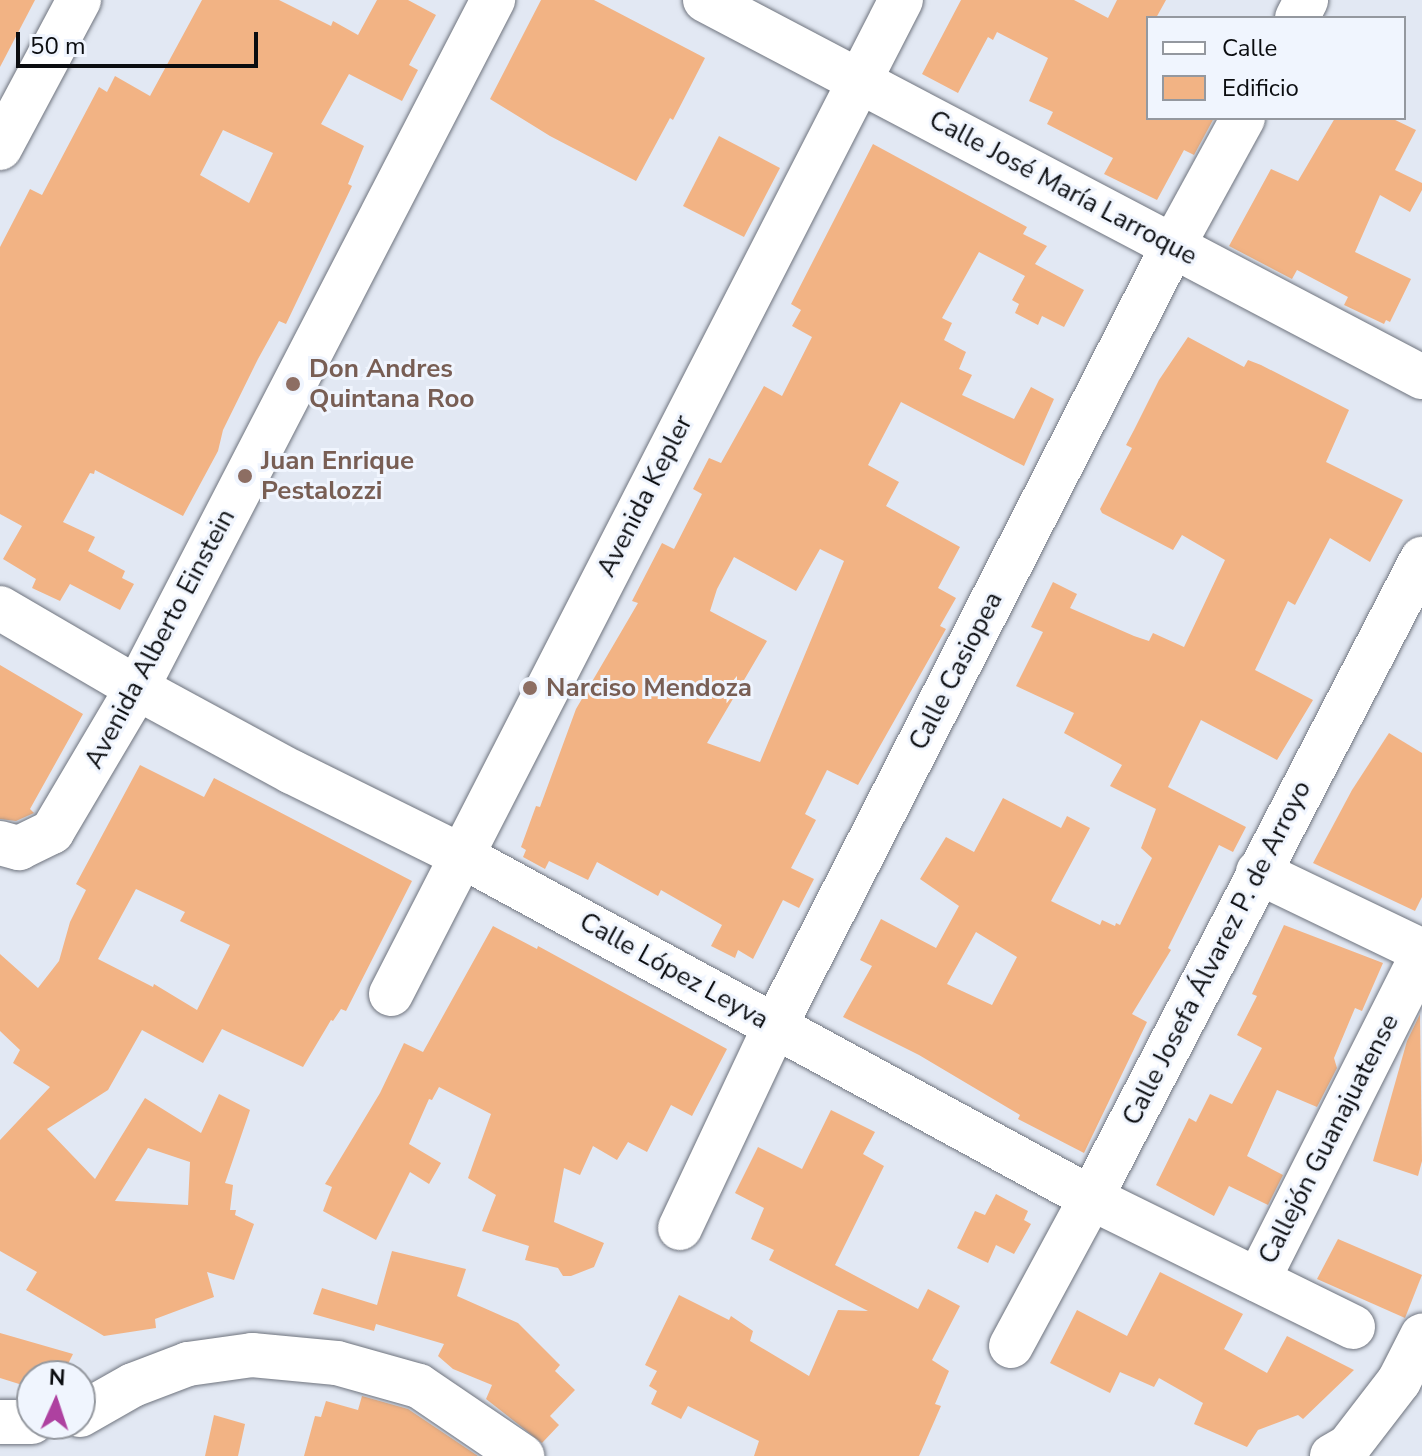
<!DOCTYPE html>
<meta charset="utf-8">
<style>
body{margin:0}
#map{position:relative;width:1422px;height:1456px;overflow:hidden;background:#e2e8f3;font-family:"Nunito Sans",sans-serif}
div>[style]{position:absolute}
.building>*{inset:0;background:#f2b384}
.roads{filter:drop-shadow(0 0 2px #6f747e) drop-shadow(0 0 2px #6f747e)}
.minor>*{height:44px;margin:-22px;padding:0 22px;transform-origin:22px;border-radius:22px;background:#fff}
.dots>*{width:22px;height:22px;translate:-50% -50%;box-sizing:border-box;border:4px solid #f0f5fe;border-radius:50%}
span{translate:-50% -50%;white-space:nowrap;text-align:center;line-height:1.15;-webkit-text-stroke:6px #f0f5fe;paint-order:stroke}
.street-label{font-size:26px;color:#0b0d10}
.education-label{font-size:26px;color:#785e54;font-weight:700}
.left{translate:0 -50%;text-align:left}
.legend{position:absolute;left:1146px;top:16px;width:260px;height:104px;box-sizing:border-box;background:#f0f5fe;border:2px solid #94989f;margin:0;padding:10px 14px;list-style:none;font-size:24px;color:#0b0d10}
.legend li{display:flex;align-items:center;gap:16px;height:40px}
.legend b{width:40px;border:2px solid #94989f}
.north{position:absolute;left:16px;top:1360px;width:80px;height:80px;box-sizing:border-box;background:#f0f5fe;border:2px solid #94989f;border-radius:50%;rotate:3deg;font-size:22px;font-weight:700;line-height:32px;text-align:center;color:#0b0d10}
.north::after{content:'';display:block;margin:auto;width:28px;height:36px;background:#ae41a0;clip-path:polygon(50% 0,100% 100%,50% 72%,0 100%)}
.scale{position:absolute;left:16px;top:32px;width:242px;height:36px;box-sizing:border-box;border:4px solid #0b0d10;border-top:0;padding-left:10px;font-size:24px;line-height:28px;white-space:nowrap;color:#0b0d10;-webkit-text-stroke:6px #f0f5fe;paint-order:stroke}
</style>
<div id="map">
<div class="building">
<div style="clip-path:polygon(0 0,35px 0,0 67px)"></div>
<div style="clip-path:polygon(evenodd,202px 0,279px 0,331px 26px,333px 21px,358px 35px,377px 0,408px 0,436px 15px,409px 65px,418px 70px,402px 101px,349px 74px,321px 124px,364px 146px,348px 184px,352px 186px,286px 324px,279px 321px,258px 359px,223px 430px,218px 451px,183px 516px,95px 470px,94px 474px,90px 473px,63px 522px,95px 537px,88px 551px,125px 571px,122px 578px,134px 584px,120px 610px,70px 584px,60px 601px,32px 588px,36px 579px,3px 559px,22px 526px,0 514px,0 247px,30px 189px,42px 195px,99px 87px,107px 92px,115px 76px,150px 96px,202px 0,223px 130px,273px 153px,249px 203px,200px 175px,223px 130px)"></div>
<div style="clip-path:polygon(541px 0,594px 0,705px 58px,673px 120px,670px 118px,636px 181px,550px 136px,490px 99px)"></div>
<div style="clip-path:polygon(961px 0,1074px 0,1108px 18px,1117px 0,1166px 0,1156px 18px,1148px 18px,1148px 118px,1214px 118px,1194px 155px,1184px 150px,1157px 200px,1104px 174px,1113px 158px,1047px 124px,1053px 112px,1029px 101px,1048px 58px,997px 32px,993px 40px,988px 37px,958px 93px,922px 74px)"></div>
<div style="clip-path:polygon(1335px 118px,1391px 118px,1416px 130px,1395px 170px,1422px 183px,1422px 190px,1410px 212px,1380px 195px,1355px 252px,1411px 279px,1390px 322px,1386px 320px,1384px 324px,1344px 305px,1348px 297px,1297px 270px,1292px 279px,1229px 246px,1271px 169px,1298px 181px)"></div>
<div style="clip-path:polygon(719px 136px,780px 168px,744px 237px,683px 206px)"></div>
<div style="clip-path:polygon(evenodd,873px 144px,1027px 227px,1023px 234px,1047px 246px,1035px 264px,1084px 290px,1064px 327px,1042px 316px,1038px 325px,1015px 313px,1019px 304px,1012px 300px,1025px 276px,979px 252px,942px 318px,952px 323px,944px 340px,966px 352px,959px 369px,972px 375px,962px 395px,1014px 419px,1031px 387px,1054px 399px,1024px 466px,901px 402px,868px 465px,899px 482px,886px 506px,960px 547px,938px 588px,956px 598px,940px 626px,946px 629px,858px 785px,827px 770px,805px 814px,816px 820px,791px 868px,814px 879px,799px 908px,783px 900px,753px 959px,738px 950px,735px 958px,711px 946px,722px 925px,661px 890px,658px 896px,597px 862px,588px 880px,549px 861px,545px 869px,523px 857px,526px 850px,521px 847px,536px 806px,540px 807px,576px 709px,638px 603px,632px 601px,662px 543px,674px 549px,702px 494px,693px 489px,709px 458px,721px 463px,764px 386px,782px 396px,812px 337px,792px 326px,801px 310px,791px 304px,873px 144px,820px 549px,844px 561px,760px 762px,707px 743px,767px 641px,710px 611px,717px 589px,734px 557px,796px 591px,820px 549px)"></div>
<div style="clip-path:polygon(evenodd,1188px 337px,1244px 367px,1248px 360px,1261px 365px,1349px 410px,1326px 462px,1403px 500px,1370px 562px,1330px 538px,1295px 605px,1288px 601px,1255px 670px,1313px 700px,1277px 760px,1201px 720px,1168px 787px,1246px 827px,1233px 852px,1219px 845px,1168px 948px,1171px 950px,1132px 1014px,1147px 1022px,1084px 1153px,1018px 1119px,1020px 1115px,919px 1055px,843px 1017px,872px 966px,860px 960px,881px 919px,936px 948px,959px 906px,920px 879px,946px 837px,974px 852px,1003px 798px,1061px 828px,1067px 816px,1090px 828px,1051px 901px,1100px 925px,1102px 920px,1115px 926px,1116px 923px,1120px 925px,1152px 858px,1141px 848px,1156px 809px,1110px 786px,1122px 765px,1064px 733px,1074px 713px,1016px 686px,1043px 632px,1031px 627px,1053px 582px,1077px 594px,1070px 608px,1134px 636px,1149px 641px,1153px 633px,1184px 647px,1225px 560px,1182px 535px,1173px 550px,1102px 513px,1100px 509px,1132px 448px,1126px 445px,1134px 430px,1159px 380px,1188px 337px,976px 932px,1017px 957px,992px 1005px,947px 984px,976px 932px)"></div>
<div style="clip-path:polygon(0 665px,83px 714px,30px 809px,34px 813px,16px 821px,0 819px)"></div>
<div style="clip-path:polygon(1389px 733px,1422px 753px,1422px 897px,1415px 911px,1313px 863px,1352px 790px)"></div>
<div style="clip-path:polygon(evenodd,140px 765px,204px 797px,214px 778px,412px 881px,346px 1011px,341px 1009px,333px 1021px,331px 1020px,303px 1067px,222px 1029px,203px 1063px,142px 1030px,108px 1090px,47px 1129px,95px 1179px,145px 1098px,201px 1133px,219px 1094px,250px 1110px,225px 1183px,233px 1185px,230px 1210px,236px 1210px,235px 1215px,254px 1224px,234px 1280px,207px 1272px,214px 1297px,155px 1319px,156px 1328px,104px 1336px,26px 1290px,37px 1272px,0 1251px,0 1140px,50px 1087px,13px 1063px,20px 1050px,0 1031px,0 954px,38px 988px,59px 961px,70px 922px,86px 890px,76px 884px,140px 765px,136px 889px,185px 912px,180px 921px,230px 945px,197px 1010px,154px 984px,153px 987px,98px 959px,136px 889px,140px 765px,148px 1148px,190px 1162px,188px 1205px,115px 1201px,148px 1148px)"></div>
<div style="clip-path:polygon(1284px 925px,1383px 963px,1362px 1011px,1355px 1008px,1334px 1058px,1337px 1068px,1317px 1107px,1277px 1090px,1247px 1156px,1283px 1175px,1268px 1205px,1229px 1186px,1214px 1216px,1156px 1185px,1189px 1118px,1196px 1122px,1210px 1094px,1232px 1104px,1262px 1048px,1237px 1035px,1257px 996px,1252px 994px)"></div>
<div style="clip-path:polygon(493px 926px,537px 949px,538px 946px,727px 1049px,692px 1116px,671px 1105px,647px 1152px,628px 1142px,617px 1160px,593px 1146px,580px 1175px,564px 1168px,554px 1222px,604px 1243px,594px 1267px,571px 1276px,563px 1276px,558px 1268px,525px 1260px,529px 1246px,482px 1231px,496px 1195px,468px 1178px,491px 1114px,439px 1087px,432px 1100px,429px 1099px,409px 1144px,441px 1163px,429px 1184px,410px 1172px,376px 1240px,323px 1211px,332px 1187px,325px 1184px,380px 1093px,404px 1043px,423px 1052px)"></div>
<div style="clip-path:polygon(1420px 1014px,1422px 1161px,1418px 1176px,1373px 1161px,1407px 1041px)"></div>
<div style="clip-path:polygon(831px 1110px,875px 1132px,863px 1154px,884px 1166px,835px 1265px,918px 1309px,928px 1289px,960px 1306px,932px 1360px,949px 1371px,935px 1404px,941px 1406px,919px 1456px,754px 1456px,759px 1441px,688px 1406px,681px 1419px,651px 1404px,657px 1391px,649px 1386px,657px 1371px,645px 1365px,679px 1295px,729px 1320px,731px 1316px,753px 1331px,750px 1341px,809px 1376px,838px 1310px,868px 1311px,769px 1260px,774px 1250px,751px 1239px,764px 1208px,735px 1193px,758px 1147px,802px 1169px)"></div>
<div style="clip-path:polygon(996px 1194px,1028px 1211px,1024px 1220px,1031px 1224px,1014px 1254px,996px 1245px,988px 1263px,957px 1248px,975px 1211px,985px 1215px)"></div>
<div style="clip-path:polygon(1338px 1239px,1422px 1275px,1405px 1318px,1317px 1279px)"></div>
<div style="clip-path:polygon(392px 1251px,466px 1269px,457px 1296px,518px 1323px,560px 1365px,555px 1371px,575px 1390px,550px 1416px,559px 1425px,542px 1443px,486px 1399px,492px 1385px,453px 1369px,438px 1356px,444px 1344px,376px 1324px,374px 1331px,313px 1314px,322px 1288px,377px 1305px)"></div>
<div style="clip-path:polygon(1160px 1272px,1243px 1314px,1224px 1349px,1267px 1373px,1287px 1336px,1354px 1370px,1303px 1419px,1298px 1415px,1258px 1430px,1247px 1447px,1194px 1424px,1203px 1403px,1159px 1378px,1154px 1387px,1120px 1372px,1110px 1393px,1050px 1363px,1077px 1310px,1127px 1336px)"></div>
<div style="clip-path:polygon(0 1333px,73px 1354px,62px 1376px,32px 1376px,32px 1388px,0 1378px)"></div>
<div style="clip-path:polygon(362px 1396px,408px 1409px,478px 1456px,304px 1456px,315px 1416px,321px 1417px,326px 1401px,358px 1410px)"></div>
<div style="clip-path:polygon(214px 1415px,245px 1424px,238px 1456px,205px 1456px)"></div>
</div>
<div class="roads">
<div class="minor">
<div style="left:705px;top:0;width:810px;rotate:27.74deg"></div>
<div style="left:1297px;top:18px;width:20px;rotate:-63deg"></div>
<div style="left:0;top:148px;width:168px;rotate:-61.9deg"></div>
<div style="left:0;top:608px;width:159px;rotate:30.3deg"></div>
<div style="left:137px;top:688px;width:176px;rotate:28.5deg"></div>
<div style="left:292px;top:772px;width:187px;rotate:26.3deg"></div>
<div style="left:460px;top:855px;width:718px;rotate:28.53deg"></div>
<div style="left:1091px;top:1198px;width:292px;rotate:26.2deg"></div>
<div style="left:0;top:843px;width:20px;rotate:15deg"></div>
<div style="left:19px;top:848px;width:37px;rotate:-26deg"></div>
<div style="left:52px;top:832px;width:167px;rotate:-59.4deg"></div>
<div style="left:137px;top:688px;width:775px;rotate:-62.64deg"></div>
<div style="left:1258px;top:872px;width:182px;rotate:25.7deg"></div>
<div style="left:391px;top:994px;width:1117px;rotate:-62.84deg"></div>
<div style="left:680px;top:1228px;width:223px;rotate:-64.8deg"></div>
<div style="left:775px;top:1026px;width:876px;rotate:-62.97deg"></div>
<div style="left:1173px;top:246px;width:146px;rotate:-61.3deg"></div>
<div style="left:1258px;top:1280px;width:364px;rotate:-63.2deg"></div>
<div style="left:1011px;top:1346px;width:168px;rotate:-61.6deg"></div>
<div style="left:1091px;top:1198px;width:720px;rotate:-62.62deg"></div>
<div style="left:80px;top:1415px;width:61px;rotate:-29.5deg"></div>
<div style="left:133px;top:1385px;width:59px;rotate:-20.9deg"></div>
<div style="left:188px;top:1364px;width:65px;rotate:-8deg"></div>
<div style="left:252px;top:1355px;width:85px;rotate:5.4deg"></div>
<div style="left:337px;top:1363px;width:85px;rotate:15.7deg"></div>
<div style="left:419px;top:1386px;width:125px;rotate:34.2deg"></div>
<div style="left:0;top:1422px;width:32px"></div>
<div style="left:1332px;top:1456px;width:20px;rotate:-30deg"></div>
<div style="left:1349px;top:1446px;width:82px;rotate:-52.4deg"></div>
<div style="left:1399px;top:1381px;width:51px;rotate:-62.9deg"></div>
</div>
</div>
<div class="dots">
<div style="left:293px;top:384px;background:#8d6e63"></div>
<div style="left:245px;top:476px;background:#8d6e63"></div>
<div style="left:530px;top:688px;background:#8d6e63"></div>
</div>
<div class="street-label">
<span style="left:1063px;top:188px;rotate:28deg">Calle José María Larroque</span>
<span style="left:645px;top:496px;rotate:-63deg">Avenida Kepler</span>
<span style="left:160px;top:639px;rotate:-62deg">Avenida Alberto Einstein</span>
<span style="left:956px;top:671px;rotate:-63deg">Calle Casiopea</span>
<span style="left:1217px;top:953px;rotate:-63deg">Calle Josefa Álvarez P. de Arroyo</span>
<span style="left:674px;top:971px;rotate:29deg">Calle López Leyva</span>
<span style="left:1329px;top:1139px;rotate:-63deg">Callejón Guanajuatense</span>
</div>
<div class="education-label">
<span class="left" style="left:309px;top:384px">Don Andres<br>Quintana Roo</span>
<span class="left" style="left:261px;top:476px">Juan Enrique<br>Pestalozzi</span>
<span class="left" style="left:546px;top:688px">Narciso Mendoza</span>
</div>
<ul class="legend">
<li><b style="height:10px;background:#fff"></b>Calle</li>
<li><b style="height:22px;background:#f2b384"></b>Edificio</li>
</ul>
<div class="north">N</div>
<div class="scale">50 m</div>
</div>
